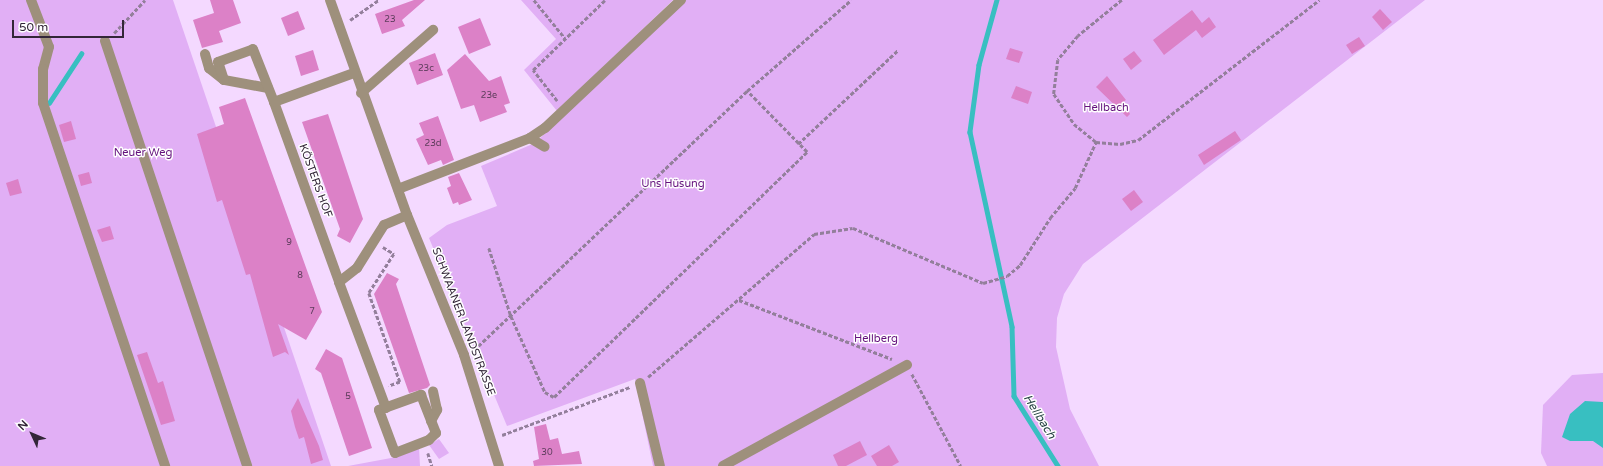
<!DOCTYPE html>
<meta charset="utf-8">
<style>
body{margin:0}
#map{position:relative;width:1603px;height:466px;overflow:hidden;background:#f4d9ff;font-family:"Varela Round",sans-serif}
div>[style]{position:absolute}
.green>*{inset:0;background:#e1aff5}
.water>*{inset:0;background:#38bfc1}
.stream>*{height:4.5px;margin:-2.25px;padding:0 2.25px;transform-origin:2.25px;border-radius:2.25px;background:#38bfc1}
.building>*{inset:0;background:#dc81c7}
.path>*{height:2.5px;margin-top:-1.25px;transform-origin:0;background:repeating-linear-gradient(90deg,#937f9b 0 4px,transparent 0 6px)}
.minor>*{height:10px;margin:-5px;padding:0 5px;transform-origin:5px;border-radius:5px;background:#9e907c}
span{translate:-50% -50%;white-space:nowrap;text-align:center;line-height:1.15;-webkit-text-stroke:3px #fff;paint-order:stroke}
.number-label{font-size:9px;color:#5d3d5c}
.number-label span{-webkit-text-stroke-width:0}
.park-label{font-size:11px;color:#64117d}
.street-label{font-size:11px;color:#332638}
.water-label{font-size:12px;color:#294545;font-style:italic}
.north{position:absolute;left:12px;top:414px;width:40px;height:40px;-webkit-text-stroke:3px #fff;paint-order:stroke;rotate:314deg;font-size:11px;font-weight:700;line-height:16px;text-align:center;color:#332638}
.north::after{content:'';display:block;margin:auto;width:14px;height:18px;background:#332638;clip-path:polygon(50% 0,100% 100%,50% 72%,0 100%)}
.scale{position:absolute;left:12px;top:20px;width:112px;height:18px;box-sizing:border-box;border:2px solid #332638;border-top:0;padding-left:5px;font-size:12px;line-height:14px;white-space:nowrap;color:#332638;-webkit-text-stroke:3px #fff;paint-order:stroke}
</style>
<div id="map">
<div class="green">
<div style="clip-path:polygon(0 0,173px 0,331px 466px,0 466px)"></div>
<div style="clip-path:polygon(521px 0,673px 0,557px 111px,524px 70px,556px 39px)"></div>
<div style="clip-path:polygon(686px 0,1425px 0,1083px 264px,1064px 294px,1057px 318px,1056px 347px,1070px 409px,1099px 466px,653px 466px,635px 379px,507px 426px,429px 238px,447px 225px,497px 206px,481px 166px,535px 143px)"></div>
<div style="clip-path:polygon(1603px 373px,1603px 466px,1547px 466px,1541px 453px,1543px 405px,1572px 375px)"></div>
<div style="clip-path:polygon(439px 439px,449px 453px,439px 459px,429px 445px)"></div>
<div style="clip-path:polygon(419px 447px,420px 466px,348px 466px,391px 458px)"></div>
</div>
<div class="water">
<div style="clip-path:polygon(1585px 401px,1603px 402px,1603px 448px,1593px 441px,1570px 441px,1562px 437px,1570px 414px)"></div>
</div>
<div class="stream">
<div style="left:997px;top:0;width:67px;rotate:105.5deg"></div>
<div style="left:979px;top:65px;width:68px;rotate:97.7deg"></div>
<div style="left:970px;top:132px;width:199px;rotate:77.8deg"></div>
<div style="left:1012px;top:327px;width:69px;rotate:88.3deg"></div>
<div style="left:1014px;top:396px;width:83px;rotate:57.8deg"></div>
<div style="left:49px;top:103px;width:59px;rotate:-56.9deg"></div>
</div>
<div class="building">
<div style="clip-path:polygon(210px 0,233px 0,241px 23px,219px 31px,223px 42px,202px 48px,193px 20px,214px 13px)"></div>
<div style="clip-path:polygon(414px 0,425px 0,402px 20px,405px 26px,382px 34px,375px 14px)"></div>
<div style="clip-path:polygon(1380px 9px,1392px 22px,1383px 30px,1372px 17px)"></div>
<div style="clip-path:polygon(1192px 10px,1202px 23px,1209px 17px,1216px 27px,1202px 38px,1196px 30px,1164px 55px,1153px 40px)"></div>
<div style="clip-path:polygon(298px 11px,305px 29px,288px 36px,281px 18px)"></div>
<div style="clip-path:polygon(480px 18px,491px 45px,469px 54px,458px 27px)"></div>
<div style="clip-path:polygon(1359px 37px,1365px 46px,1352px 54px,1346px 45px)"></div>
<div style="clip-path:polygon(1010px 48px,1023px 52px,1019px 63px,1006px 59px)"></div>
<div style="clip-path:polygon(313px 50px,319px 70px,301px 76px,295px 56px)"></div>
<div style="clip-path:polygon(1134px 51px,1142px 61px,1131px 70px,1123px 59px)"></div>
<div style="clip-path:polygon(435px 53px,443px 75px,417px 85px,409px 63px)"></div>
<div style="clip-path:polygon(465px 54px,489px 81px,501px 76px,510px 103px,504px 105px,507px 112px,480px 122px,474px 105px,461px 109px,447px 70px)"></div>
<div style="clip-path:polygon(1107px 76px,1126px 100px,1123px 102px,1130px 114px,1127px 117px,1096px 87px)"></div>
<div style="clip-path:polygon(1016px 86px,1032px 92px,1028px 104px,1011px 98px)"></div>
<div style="clip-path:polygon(245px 98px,322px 312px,306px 340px,278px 324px,289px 355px,285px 352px,273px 357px,250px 274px,246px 275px,222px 200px,217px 202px,197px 134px,224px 124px,219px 107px)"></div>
<div style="clip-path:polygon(328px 114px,363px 219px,350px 243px,337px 236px,340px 229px,302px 122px)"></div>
<div style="clip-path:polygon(438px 116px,454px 160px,443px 165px,441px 160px,428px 165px,416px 139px,424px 135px,419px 123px)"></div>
<div style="clip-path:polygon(71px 121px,76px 139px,64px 142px,59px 125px)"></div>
<div style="clip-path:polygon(1235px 131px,1241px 140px,1204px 165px,1198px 155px)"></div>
<div style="clip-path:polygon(89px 172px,92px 183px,81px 186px,78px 175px)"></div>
<div style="clip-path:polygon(459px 173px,472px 200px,459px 205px,458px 202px,453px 204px,447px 188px,451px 186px,448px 177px)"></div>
<div style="clip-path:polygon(18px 179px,22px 193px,10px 196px,6px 183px)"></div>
<div style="clip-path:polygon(1134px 190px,1143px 202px,1131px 211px,1122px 199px)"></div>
<div style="clip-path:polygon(110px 226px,114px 239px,102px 242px,97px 230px)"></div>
<div style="clip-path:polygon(387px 273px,399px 279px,396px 284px,430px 385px,427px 388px,409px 393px,374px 294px)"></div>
<div style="clip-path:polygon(326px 349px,342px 358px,372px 448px,349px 456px,321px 373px,315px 369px)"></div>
<div style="clip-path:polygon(147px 352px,158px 383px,163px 381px,175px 421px,161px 425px,137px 355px)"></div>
<div style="clip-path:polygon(298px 398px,319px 446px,323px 460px,311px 464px,304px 437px,299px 439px,295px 427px,291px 411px)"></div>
<div style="clip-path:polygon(546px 424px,550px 440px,558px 438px,562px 454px,579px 451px,582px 464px,534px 466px,533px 461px,539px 459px,534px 427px)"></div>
<div style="clip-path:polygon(860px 441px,867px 455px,846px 466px,838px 466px,833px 455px)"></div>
<div style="clip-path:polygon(889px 445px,899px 462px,892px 466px,877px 466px,871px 456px)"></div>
</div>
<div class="path">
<div style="left:534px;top:0;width:49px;rotate:50.8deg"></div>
<div style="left:1122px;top:0;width:57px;rotate:140.7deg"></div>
<div style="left:1078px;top:36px;width:31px;rotate:130deg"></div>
<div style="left:1058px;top:60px;width:34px;rotate:97deg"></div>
<div style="left:1054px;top:94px;width:36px;rotate:56deg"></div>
<div style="left:1074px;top:124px;width:28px;rotate:39deg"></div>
<div style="left:1096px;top:142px;width:24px;rotate:5deg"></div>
<div style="left:1120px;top:144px;width:18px;rotate:-13deg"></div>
<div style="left:1138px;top:140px;width:229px;rotate:-37.7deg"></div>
<div style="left:350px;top:20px;width:35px;rotate:-35deg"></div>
<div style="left:114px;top:33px;width:45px;rotate:-46.8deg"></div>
<div style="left:557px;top:101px;width:39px;rotate:-128deg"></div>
<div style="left:533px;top:70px;width:100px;rotate:-44.2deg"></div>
<div style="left:798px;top:144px;width:137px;rotate:-43.2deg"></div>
<div style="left:383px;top:247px;width:13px;rotate:32deg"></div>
<div style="left:394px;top:254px;width:46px;rotate:122.7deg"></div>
<div style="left:369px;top:293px;width:94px;rotate:70.8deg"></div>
<div style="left:400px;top:382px;width:12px;rotate:160deg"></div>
<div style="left:489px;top:248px;width:71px;rotate:72.1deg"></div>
<div style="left:511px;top:316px;width:83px;rotate:65.9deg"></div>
<div style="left:545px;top:392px;width:10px;rotate:29deg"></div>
<div style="left:554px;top:397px;width:352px;rotate:-44.1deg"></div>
<div style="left:807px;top:152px;width:86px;rotate:-134.5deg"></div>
<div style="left:739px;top:300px;width:164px;rotate:21.1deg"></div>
<div style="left:474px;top:350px;width:376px;rotate:-43.5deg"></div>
<div style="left:747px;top:91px;width:138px;rotate:-41.2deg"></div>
<div style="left:912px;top:374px;width:104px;rotate:62deg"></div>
<div style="left:648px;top:377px;width:219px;rotate:-40.7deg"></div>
<div style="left:814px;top:234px;width:39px;rotate:-9deg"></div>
<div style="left:853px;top:228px;width:141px;rotate:22.9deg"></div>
<div style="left:983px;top:283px;width:25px;rotate:-16deg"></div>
<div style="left:1007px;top:276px;width:17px;rotate:-40deg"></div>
<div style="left:1020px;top:265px;width:56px;rotate:-57.4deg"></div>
<div style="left:1050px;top:218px;width:39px;rotate:-50deg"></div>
<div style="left:1075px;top:188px;width:51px;rotate:-65.5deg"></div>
<div style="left:502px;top:435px;width:137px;rotate:-20.6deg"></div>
<div style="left:428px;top:453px;width:14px;rotate:73deg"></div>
</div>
<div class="minor">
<div style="left:31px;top:0;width:50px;rotate:69deg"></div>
<div style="left:49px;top:47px;width:23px;rotate:105deg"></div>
<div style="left:43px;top:69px;width:34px;rotate:90deg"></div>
<div style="left:43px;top:103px;width:383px;rotate:71.4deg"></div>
<div style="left:330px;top:0;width:228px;rotate:70.3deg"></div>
<div style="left:407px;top:215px;width:151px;rotate:67.8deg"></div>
<div style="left:464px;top:355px;width:116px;rotate:72.5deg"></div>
<div style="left:105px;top:41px;width:448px;rotate:71.5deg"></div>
<div style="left:205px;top:54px;width:15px;rotate:74deg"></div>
<div style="left:209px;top:68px;width:19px;rotate:39deg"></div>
<div style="left:268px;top:88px;width:45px;rotate:-169.7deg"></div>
<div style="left:224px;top:80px;width:19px;rotate:-108deg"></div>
<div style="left:218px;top:62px;width:37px;rotate:-20deg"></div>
<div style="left:253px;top:49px;width:57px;rotate:68.4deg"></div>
<div style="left:274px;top:102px;width:191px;rotate:70.1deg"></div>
<div style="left:361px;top:93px;width:96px;rotate:-41.2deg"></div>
<div style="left:274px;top:102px;width:85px;rotate:-19.9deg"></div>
<div style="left:530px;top:138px;width:17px;rotate:31deg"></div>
<div style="left:398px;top:189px;width:142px;rotate:-21.1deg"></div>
<div style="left:530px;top:138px;width:18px;rotate:-34deg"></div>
<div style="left:545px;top:128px;width:187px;rotate:-43.3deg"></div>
<div style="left:640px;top:383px;width:85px;rotate:76.5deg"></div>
<div style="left:421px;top:395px;width:41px;rotate:68.5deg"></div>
<div style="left:436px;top:433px;width:10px;rotate:135deg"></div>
<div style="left:429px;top:440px;width:36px;rotate:159deg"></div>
<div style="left:395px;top:453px;width:46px;rotate:-110.4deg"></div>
<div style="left:379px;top:410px;width:45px;rotate:-19.7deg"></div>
<div style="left:386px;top:408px;width:134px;rotate:-110.5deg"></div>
<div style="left:339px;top:282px;width:23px;rotate:-38deg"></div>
<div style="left:357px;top:268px;width:51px;rotate:-57.9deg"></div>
<div style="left:384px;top:225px;width:25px;rotate:-23deg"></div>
<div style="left:431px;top:421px;width:13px;rotate:-61deg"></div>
<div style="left:437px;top:410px;width:19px;rotate:-102deg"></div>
<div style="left:723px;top:466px;width:210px;rotate:-28.8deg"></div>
</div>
<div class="number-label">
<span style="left:390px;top:20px">23</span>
<span style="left:426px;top:69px">23c</span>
<span style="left:489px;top:96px">23e</span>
<span style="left:433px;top:144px">23d</span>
<span style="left:289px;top:243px">9</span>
<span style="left:300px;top:276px">8</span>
<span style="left:312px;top:312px">7</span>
<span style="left:348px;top:397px">5</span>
<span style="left:547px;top:453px">30</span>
</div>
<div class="park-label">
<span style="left:1106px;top:108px">Hellbach</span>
<span style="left:143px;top:153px">Neuer Weg</span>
<span style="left:673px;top:184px">Uns Hüsung</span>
<span style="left:876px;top:339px">Hellberg</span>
</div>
<div class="street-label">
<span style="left:315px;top:181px;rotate:70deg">KÖSTERS HOF</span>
<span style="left:463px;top:322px;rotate:69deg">SCHWAANER LANDSTRASSE</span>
</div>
<div class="water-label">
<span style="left:1039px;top:417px;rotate:58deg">Hellbach</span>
</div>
<div class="north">N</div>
<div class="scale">50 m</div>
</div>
